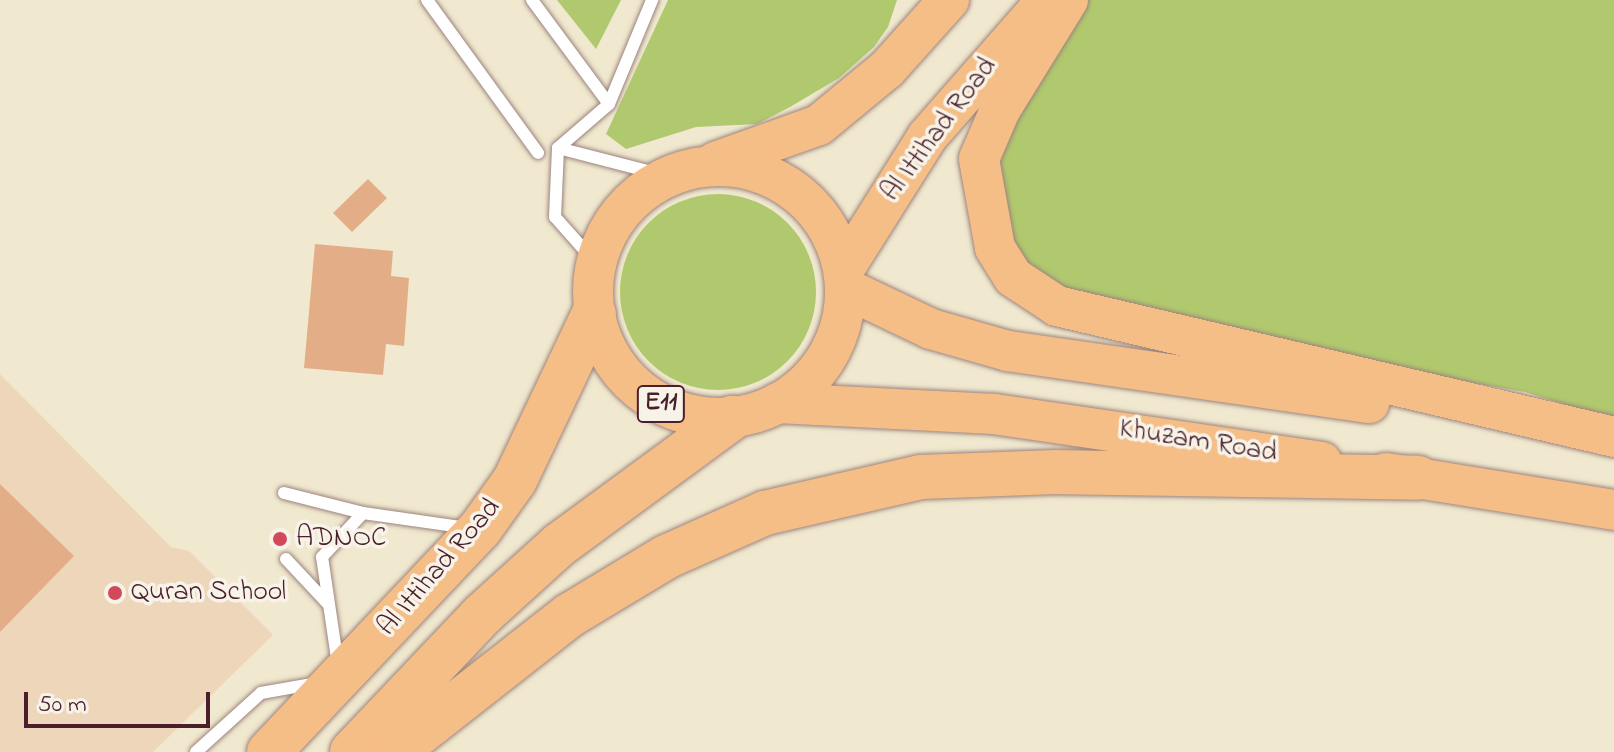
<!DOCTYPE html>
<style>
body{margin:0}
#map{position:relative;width:1614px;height:752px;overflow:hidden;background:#f0e8cf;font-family:"Indie Flower",sans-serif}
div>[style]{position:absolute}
.built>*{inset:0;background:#eed6bb}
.green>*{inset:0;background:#b0c96e}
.round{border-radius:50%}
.building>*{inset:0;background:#e3ae87}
.roads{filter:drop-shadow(0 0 2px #9d847d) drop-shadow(0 0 2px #9d847d)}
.lane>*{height:12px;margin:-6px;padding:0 6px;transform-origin:6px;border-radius:6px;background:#fff}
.primary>*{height:40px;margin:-20px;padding:0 20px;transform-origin:20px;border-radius:20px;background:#f6be87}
.primary>.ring{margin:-20px;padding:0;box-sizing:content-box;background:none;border:40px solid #f6be87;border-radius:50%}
.highway>*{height:44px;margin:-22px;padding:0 22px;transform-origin:22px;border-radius:22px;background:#f6be87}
.dots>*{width:22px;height:22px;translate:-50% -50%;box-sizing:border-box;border:4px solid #f7f3e8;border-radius:50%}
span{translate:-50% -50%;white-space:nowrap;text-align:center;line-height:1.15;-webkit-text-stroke:7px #f7f3e8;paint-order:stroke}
.shield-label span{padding:2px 6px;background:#f7f3e8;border:2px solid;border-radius:6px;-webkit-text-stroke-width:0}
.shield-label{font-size:26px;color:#4a1f2b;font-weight:700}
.street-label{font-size:28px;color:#4a1f2b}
.poi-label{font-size:28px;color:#4a1f2b}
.left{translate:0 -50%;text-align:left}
.scale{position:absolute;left:24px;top:692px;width:186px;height:36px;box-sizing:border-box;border:4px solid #4a1f2b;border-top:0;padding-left:10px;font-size:24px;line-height:28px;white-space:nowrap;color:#4a1f2b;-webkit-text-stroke:6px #f7f3e8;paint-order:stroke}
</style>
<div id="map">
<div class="built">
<div style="clip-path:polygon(0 374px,171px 547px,189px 551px,273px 635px,153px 752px,0 752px)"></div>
</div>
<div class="green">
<div style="clip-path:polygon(557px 0,621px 0,596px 49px)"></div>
<div style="clip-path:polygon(668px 0,897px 0,888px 27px,874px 47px,839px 78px,790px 107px,757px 124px,696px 127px,626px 149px,606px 134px)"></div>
<div style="clip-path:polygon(1082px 0,1614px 0,1614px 420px,1525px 392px,1079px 314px,1038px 299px,975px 182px)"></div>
<div class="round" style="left:620px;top:194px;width:196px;height:196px"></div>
</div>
<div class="building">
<div style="clip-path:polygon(368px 179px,387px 198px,352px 232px,333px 213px)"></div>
<div style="clip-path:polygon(315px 244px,393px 251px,391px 276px,409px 278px,404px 346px,386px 344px,383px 375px,304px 368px)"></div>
<div style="clip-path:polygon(0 484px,74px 556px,0 632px)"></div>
</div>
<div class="roads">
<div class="lane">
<div style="left:427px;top:0;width:189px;rotate:54deg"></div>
<div style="left:532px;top:0;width:129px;rotate:53.5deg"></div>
<div style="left:558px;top:148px;width:113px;rotate:14.4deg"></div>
<div style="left:595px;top:262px;width:60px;rotate:-131.6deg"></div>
<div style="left:555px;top:217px;width:69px;rotate:-87.5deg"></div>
<div style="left:558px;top:148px;width:67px;rotate:-40.8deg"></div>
<div style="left:609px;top:104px;width:113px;rotate:-67.5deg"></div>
<div style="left:284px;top:493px;width:81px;rotate:14.2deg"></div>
<div style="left:363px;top:513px;width:107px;rotate:8.1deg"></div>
<div style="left:286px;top:559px;width:63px;rotate:46.9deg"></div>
<div style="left:338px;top:665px;width:109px;rotate:-98.4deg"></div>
<div style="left:322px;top:557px;width:60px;rotate:-47deg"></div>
<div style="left:196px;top:752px;width:88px;rotate:-42.2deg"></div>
<div style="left:261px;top:693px;width:58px;rotate:-10deg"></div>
</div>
<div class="primary">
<div style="left:1068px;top:0;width:129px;rotate:121.7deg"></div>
<div style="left:1000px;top:110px;width:53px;rotate:113.2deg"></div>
<div style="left:979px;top:159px;width:90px;rotate:79.8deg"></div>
<div style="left:995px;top:248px;width:34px;rotate:58deg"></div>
<div style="left:1013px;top:277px;width:53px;rotate:33.4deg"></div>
<div style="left:1057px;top:306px;width:572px;rotate:13.23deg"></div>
<div style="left:715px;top:162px;width:110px;rotate:-19.6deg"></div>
<div style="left:819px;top:125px;width:88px;rotate:-39.5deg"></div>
<div style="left:887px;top:69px;width:93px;rotate:-48.1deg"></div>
<div class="ring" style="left:593px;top:166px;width:212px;height:212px"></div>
<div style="left:844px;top:269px;width:156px;rotate:-57.8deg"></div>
<div style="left:927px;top:137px;width:179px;rotate:-48.8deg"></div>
<div style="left:845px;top:288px;width:95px;rotate:25.5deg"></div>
<div style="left:931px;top:329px;width:80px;rotate:15.9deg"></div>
<div style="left:1008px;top:351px;width:365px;rotate:8.2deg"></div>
<div style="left:778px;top:403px;width:216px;rotate:2.9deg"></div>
<div style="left:994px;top:414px;width:331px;rotate:8.3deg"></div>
<div style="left:1386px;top:473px;width:231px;rotate:9.2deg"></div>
</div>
<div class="highway">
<div style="left:269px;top:752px;width:307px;rotate:-46.6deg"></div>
<div style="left:480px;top:529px;width:60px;rotate:-54.5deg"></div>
<div style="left:515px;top:480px;width:184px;rotate:-64.6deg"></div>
<div style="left:352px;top:752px;width:190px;rotate:-46.5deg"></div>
<div style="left:483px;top:614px;width:103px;rotate:-42.2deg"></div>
<div style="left:559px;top:545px;width:215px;rotate:-36.3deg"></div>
<div style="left:395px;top:752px;width:222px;rotate:-38.1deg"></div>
<div style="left:570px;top:615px;width:112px;rotate:-31.1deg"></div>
<div style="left:666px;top:557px;width:108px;rotate:-24deg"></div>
<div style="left:765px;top:513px;width:160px;rotate:-13deg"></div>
<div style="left:921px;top:477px;width:135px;rotate:-2.1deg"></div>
<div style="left:1056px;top:472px;width:362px;rotate:0.9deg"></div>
</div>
</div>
<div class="dots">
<div style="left:280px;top:539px;background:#d1495b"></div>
<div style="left:115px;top:593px;background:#d1495b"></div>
</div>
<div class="shield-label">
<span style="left:661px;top:404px">E11</span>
</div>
<div class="street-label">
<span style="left:940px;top:130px;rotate:-53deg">Al Ittihad Road</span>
<span style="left:1198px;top:442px;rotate:9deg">Khuzam Road</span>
<span style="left:440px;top:568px;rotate:-49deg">Al Ittihad Road</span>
</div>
<div class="poi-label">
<span class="left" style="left:296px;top:539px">ADNOC</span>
<span class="left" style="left:131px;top:593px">Quran School</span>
</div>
<div class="scale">50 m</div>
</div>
